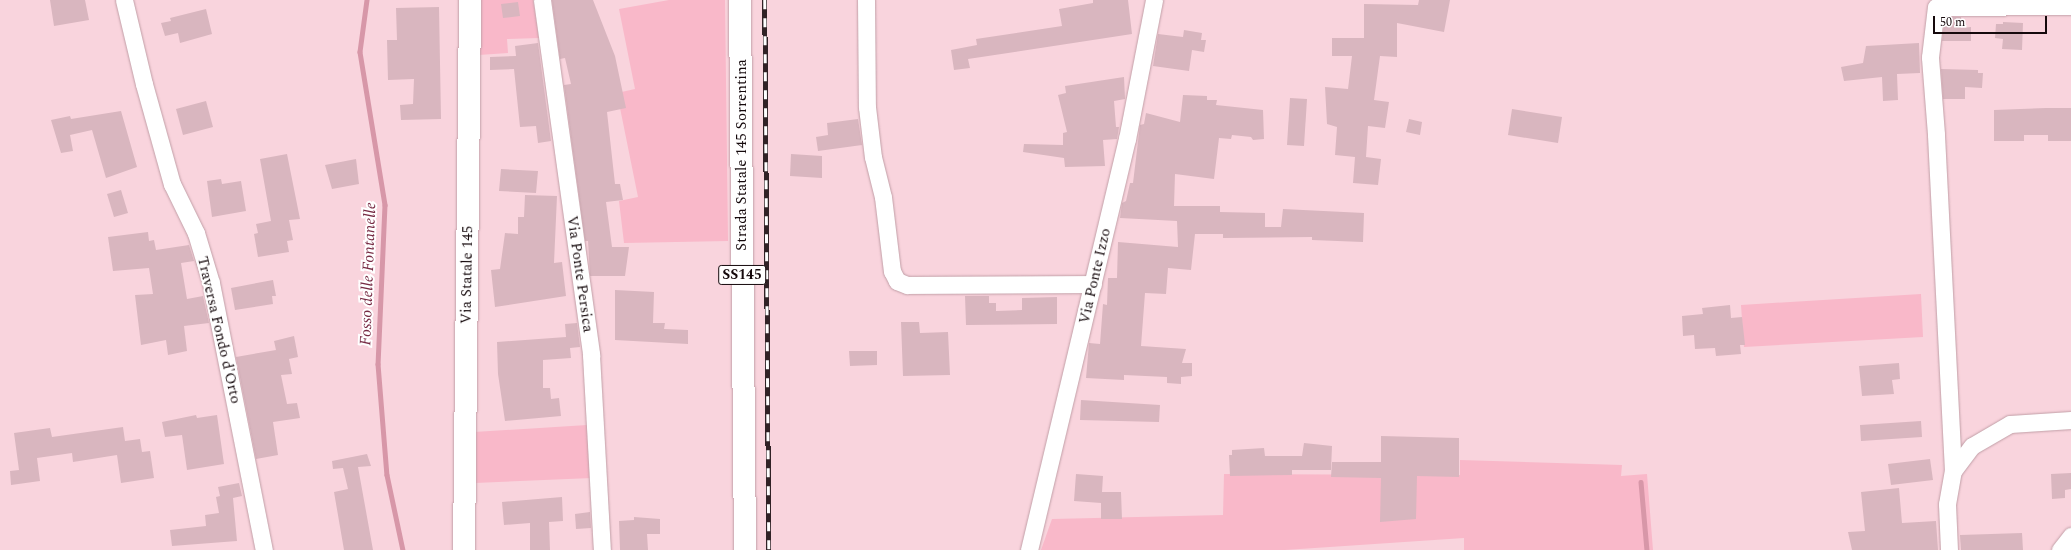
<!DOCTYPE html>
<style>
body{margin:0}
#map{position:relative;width:2071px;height:550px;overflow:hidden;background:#f9d4dd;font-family:Spectral,serif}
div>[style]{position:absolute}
.green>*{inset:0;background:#f9b8c9}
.stream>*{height:4.5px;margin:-2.25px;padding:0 2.25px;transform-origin:2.25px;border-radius:2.25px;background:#d797a8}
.building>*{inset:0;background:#d9b6bf}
.roads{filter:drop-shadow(0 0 1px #c19fa7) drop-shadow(0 0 1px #c19fa7)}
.minor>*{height:17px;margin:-8.5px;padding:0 8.5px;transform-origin:8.5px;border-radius:8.5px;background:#fff}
.secondary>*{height:22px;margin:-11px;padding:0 11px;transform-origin:11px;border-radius:11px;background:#fff}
.trunk>*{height:22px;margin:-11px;padding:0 11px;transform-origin:11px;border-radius:11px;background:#fff}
.rail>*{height:4.5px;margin-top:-2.25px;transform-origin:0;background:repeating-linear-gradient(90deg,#fff 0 9px,#312226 0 18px);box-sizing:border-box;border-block:1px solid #312226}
span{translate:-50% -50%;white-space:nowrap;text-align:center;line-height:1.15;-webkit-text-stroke:4px #fff;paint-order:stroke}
.shield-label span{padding:1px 3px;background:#fff;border:1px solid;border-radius:3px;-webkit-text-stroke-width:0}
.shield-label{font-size:14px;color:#15090c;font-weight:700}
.street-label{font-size:15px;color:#15090c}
.water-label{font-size:16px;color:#772b44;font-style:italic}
.scale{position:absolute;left:1933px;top:16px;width:114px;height:18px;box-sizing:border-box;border:2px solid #15090c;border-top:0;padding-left:5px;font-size:12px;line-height:14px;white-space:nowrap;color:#15090c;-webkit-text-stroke:3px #fff;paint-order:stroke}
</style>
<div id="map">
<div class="green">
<div style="clip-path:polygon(479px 0,533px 0,539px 38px,507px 39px,508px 53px,479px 55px)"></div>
<div style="clip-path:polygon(669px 0,725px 0,728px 241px,624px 243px,619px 201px,638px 197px,617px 93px,635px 89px,619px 9px)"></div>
<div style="clip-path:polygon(1921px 294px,1923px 337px,1744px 347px,1741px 305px)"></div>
<div style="clip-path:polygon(587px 425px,592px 478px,475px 483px,474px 432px)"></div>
<div style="clip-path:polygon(1460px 460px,1622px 465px,1621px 476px,1647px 474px,1653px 550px,1464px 550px,1464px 538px,1285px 550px,1041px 550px,1052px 519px,1223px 515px,1224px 474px,1460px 475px)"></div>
</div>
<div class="stream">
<div style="left:367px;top:0;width:52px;rotate:97.7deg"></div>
<div style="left:360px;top:52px;width:155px;rotate:80.7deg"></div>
<div style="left:385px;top:205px;width:159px;rotate:92.5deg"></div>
<div style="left:378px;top:364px;width:111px;rotate:85.4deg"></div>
<div style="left:387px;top:475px;width:77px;rotate:78deg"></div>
<div style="left:1641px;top:482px;width:68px;rotate:85deg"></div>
</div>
<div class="building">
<div style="clip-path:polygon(50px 0,85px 0,89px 20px,54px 26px)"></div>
<div style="clip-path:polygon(552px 0,593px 0,615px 56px,626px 108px,607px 112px,615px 184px,620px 184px,623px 200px,606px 202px,612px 247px,629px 247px,625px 276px,590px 276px,588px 241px,585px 241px,564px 85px,571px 84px,565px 58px,560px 59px)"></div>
<div style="clip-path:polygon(1093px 0,1128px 0,1132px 34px,968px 59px,970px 68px,954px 70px,951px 50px,977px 45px,976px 39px,1062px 26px,1059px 9px,1093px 3px)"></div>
<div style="clip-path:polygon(1419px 0,1450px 0,1444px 32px,1397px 23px,1397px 57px,1380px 56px,1374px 100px,1389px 102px,1385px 128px,1368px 126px,1366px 157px,1381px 159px,1378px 185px,1353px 183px,1355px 157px,1335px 155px,1337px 127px,1327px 124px,1325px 87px,1348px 89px,1352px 56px,1332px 56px,1332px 38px,1364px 38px,1364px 4px,1418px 5px)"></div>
<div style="clip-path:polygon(518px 2px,520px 16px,503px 18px,501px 4px)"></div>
<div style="clip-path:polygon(439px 7px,441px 119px,401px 120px,400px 105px,413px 104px,414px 79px,388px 80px,387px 40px,397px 40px,396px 8px)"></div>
<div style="clip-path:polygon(206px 9px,212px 34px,180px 43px,178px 33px,165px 36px,161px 23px,171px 21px,170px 18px)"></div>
<div style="clip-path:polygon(1945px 17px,1961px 17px,1961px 28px,1971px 27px,1971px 41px,1942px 41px)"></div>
<div style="clip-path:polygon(2003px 22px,2023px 23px,2022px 50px,2002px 49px,2003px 39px,1995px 38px,1996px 24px,2003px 24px)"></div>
<div style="clip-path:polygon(1184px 30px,1202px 33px,1201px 40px,1206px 40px,1204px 52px,1192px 50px,1189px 71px,1153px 66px,1158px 34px,1183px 37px)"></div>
<div style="clip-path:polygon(538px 43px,551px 141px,538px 143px,536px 126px,520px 127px,514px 69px,490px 70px,490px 57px,516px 56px,515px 46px)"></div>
<div style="clip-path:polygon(1919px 43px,1920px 73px,1897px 74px,1898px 100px,1883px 101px,1882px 77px,1844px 81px,1841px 67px,1863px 63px,1866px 46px)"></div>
<div style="clip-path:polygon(1941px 69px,1978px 70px,1978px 73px,1983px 73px,1982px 88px,1965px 87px,1965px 99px,1943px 99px)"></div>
<div style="clip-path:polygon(1124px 77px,1125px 99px,1114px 101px,1116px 127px,1119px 127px,1117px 139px,1103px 140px,1105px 166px,1065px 167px,1064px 158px,1023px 152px,1024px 144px,1063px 145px,1063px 133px,1067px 132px,1058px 95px,1066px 93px,1065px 86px)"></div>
<div style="clip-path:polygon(1183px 95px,1207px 96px,1207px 100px,1217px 100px,1216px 105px,1263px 110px,1264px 139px,1253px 140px,1251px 137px,1232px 135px,1231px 139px,1219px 138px,1214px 179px,1175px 174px,1174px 206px,1220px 206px,1220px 212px,1265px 213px,1265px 227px,1281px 227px,1283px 209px,1364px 213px,1363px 242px,1312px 240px,1312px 237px,1223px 238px,1223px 234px,1195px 234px,1191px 270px,1168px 268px,1166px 294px,1145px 293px,1141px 346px,1186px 349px,1182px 363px,1192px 363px,1192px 376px,1181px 377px,1181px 384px,1167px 383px,1167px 377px,1124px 375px,1124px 380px,1086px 378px,1089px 343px,1100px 344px,1103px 304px,1107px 305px,1108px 278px,1117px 278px,1118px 242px,1178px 247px,1177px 221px,1120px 218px,1122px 203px,1126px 201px,1130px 183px,1133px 183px,1140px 125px,1144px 124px,1146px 113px,1180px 122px)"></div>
<div style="clip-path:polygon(1290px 98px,1307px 99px,1304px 146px,1287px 145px)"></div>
<div style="clip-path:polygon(206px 101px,213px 127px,183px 135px,176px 109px)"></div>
<div style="clip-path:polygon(2046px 108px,2071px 108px,2071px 141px,2048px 141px,2048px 135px,2024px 135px,2024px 141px,1994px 141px,1994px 110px)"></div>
<div style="clip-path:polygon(1512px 109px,1562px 117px,1558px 143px,1508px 135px)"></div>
<div style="clip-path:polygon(121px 111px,137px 167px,106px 178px,92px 130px,70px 135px,73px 151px,61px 153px,51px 120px,70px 116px,71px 119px)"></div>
<div style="clip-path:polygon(858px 119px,862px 145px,818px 151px,816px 137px,828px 135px,827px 123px)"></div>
<div style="clip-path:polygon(1409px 119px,1422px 122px,1420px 135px,1406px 132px)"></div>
<div style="clip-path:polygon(287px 154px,300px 219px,289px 220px,293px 240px,287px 241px,289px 252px,258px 257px,254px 234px,258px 233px,256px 224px,271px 221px,260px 159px)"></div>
<div style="clip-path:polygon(791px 154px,822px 156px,822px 178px,790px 176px)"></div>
<div style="clip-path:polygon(356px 159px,359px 184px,332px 189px,325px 165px)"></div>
<div style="clip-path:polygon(501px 169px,538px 171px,536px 193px,499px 191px)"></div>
<div style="clip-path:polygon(221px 179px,222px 184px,241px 181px,246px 211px,212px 217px,207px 181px)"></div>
<div style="clip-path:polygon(121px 190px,128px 213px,114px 217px,107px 194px)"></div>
<div style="clip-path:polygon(525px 195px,557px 196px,554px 263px,562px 262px,566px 296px,495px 307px,491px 270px,500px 269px,505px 233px,518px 234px,518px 217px,524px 217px)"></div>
<div style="clip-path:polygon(148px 232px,149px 241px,154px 240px,156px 250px,189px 245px,194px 261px,181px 263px,187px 299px,203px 296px,209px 323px,184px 326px,187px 351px,168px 355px,166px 340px,141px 345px,135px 295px,153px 294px,149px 268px,113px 271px,108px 237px)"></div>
<div style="clip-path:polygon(273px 280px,276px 296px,272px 296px,273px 304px,235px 310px,231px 288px)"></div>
<div style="clip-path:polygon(615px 290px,654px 292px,653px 323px,665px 323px,664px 329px,688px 330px,688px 344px,615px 340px)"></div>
<div style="clip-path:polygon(965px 296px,989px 296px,989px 303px,996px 303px,996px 311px,1022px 310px,1022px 298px,1057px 297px,1057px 324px,966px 325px)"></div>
<div style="clip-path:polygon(1730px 305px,1731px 318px,1742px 317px,1745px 345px,1740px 345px,1741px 354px,1716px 356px,1715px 348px,1695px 349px,1694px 335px,1683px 336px,1682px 316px,1703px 314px,1702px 308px)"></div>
<div style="clip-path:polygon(901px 322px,919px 322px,920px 333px,948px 332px,950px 375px,903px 376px)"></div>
<div style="clip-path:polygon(577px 323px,580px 347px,570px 348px,571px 358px,543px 360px,543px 388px,550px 388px,551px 399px,559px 398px,561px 416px,505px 421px,498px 374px,497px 342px,566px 337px,565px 324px)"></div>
<div style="clip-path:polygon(294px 336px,298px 357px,289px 359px,292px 374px,281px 375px,287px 404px,297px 403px,300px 418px,273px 422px,278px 455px,256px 459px,236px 357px,276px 350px,274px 341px)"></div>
<div style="clip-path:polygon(849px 351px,877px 351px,877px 365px,850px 366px)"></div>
<div style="clip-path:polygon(1899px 363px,1900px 379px,1892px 380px,1894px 394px,1862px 396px,1859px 366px)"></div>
<div style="clip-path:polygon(1081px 400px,1160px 405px,1159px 422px,1080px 420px)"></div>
<div style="clip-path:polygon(196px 415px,197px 418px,217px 415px,224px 464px,187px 470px,182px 435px,165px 437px,162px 422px)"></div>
<div style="clip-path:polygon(1921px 421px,1922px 437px,1861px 441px,1860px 425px)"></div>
<div style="clip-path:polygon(123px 427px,125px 441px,140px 439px,142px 452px,150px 451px,154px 478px,121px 483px,117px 455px,73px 462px,72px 453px,37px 458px,40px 481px,11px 485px,10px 471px,19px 470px,14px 433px,50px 428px,52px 437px)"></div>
<div style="clip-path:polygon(1381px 436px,1459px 438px,1459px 477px,1417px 476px,1416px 519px,1380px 522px,1381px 478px,1331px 477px,1332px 462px,1381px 462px)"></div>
<div style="clip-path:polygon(1304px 443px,1332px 446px,1331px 470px,1292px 470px,1292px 475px,1230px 476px,1229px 455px,1232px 455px,1232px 450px,1264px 448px,1265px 456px,1302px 456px)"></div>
<div style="clip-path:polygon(367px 454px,371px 466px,358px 467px,373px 550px,344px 550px,334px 492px,348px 489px,343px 468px,333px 469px,332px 461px)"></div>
<div style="clip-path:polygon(1930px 459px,1933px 480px,1891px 485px,1888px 464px)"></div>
<div style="clip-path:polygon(2071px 473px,2071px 489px,2065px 490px,2065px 498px,2052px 499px,2051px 474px)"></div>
<div style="clip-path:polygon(1076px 474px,1103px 476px,1102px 492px,1121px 492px,1122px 519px,1101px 519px,1101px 503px,1074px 501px)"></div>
<div style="clip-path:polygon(239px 483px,242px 496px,233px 498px,237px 541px,172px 546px,170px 530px,206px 526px,205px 515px,219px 513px,216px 497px,220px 496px,218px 487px)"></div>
<div style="clip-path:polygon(1899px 488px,1902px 523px,1936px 521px,1938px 550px,1852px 550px,1848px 532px,1865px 531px,1861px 492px)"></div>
<div style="clip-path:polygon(562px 497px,563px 521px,549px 522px,550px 550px,530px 550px,530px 523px,504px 525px,502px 502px)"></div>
<div style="clip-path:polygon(590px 512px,591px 528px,576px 529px,575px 514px)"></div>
<div style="clip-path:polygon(634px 517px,660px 519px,660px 534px,647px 534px,648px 550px,620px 550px,619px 521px,634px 520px)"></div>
<div style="clip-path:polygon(2022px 533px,2023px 550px,1961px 550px,1960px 535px)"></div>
</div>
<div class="roads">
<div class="minor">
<div style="left:124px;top:0;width:86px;rotate:76.6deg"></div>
<div style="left:144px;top:84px;width:104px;rotate:74.4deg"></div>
<div style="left:172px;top:184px;width:55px;rotate:63.9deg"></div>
<div style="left:196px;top:233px;width:52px;rotate:73.3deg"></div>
<div style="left:211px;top:283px;width:272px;rotate:78.8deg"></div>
<div style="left:542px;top:0;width:358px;rotate:82.1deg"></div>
<div style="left:591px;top:355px;width:195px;rotate:86.8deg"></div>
<div style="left:866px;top:0;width:107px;rotate:89.5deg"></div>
<div style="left:867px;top:107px;width:50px;rotate:83.2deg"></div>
<div style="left:873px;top:157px;width:41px;rotate:76deg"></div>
<div style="left:883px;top:197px;width:75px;rotate:83.1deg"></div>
<div style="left:892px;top:271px;width:11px;rotate:63deg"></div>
<div style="left:897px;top:281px;width:11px;rotate:22deg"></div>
<div style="left:907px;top:285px;width:186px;rotate:-0.3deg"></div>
<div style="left:1953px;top:471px;width:337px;rotate:-92.9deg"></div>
<div style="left:1936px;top:134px;width:77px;rotate:-94.5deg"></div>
<div style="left:1930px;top:57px;width:50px;rotate:-83.2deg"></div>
<div style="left:1936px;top:7px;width:135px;rotate:-0.4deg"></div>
<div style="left:1029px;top:550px;width:423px;rotate:-76.6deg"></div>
<div style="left:1127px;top:139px;width:142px;rotate:-79deg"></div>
<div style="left:1949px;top:550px;width:46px;rotate:-92.5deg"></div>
<div style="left:1947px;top:504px;width:34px;rotate:-80deg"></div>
<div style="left:1953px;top:471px;width:31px;rotate:-53deg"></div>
<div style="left:1972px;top:446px;width:44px;rotate:-30.1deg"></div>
<div style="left:2010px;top:424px;width:61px;rotate:-3.8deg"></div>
<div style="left:2060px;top:550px;width:18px;rotate:-52deg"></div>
</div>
<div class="secondary">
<div style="left:464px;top:550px;width:550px;rotate:-89.37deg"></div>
</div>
<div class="trunk">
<div style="left:740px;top:0;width:550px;rotate:89.48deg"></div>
</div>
</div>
<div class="rail">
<div style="left:765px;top:0;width:550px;rotate:89.58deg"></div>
</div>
<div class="shield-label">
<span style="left:742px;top:275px">SS145</span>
</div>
<div class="street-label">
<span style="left:742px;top:155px;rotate:-90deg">Strada Statale 145 Sorrentina</span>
<span style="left:580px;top:274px;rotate:82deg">Via Ponte Persica</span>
<span style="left:467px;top:275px;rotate:-89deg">Via Statale 145</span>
<span style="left:1095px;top:276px;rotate:-77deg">Via Ponte Izzo</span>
<span style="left:219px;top:330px;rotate:77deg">Traversa Fondo d'Orto</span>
</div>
<div class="water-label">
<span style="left:368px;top:274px;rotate:-88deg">Fosso delle Fontanelle</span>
</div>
<div class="scale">50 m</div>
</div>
